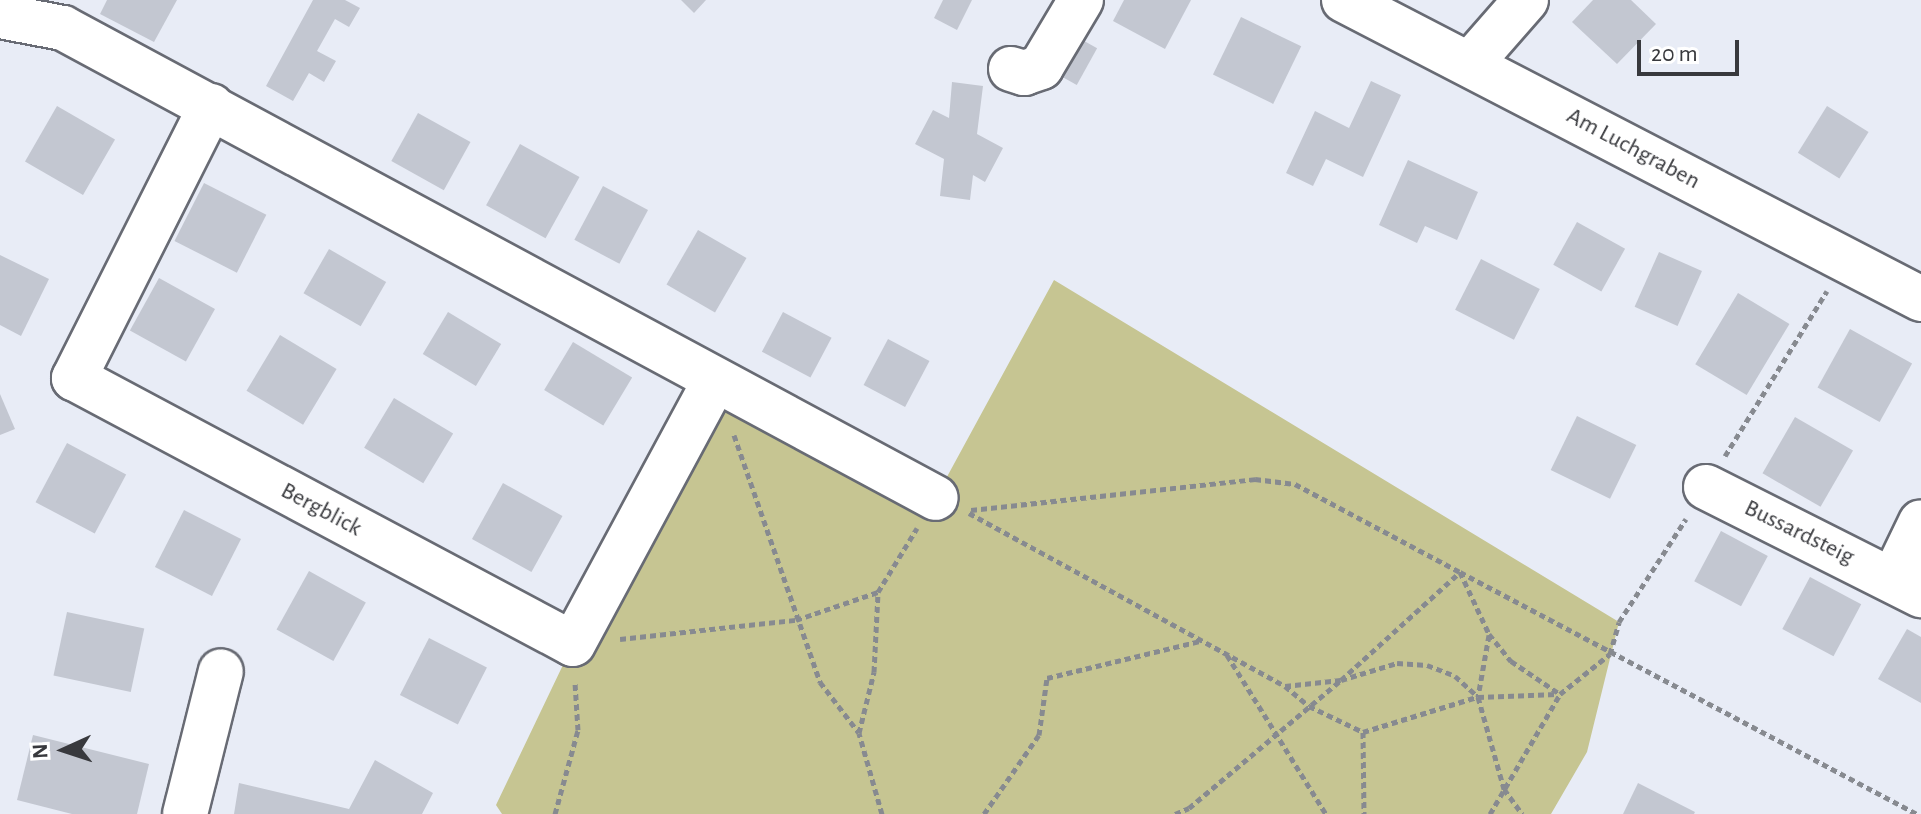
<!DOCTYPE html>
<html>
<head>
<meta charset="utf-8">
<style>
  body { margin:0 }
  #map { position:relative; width:1921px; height:814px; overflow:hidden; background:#e8ecf6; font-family:"Alegreya Sans",sans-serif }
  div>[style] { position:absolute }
  .green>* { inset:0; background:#c6c592 }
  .building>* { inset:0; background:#c3c7d1; transform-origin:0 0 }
  .path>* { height:5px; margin-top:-2.5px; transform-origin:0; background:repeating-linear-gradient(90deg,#878a90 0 6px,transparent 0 10px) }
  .roads { filter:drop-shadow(2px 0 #686b74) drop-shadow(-2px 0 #686b74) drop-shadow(0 2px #686b74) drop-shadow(0 -2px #686b74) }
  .minor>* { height:44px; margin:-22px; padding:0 22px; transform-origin:22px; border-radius:22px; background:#fff }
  span { translate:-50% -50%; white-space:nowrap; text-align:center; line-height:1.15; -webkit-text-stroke:8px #fff; paint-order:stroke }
  .street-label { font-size:24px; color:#38393d }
  .north { position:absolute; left:24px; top:710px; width:80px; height:80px; -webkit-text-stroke:6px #fff; paint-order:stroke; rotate:267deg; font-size:22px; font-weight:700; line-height:32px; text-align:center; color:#38393d }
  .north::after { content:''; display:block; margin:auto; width:28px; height:36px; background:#38393d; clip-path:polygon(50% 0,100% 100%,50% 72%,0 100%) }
  .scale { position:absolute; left:1637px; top:40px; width:102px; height:36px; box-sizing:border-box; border:4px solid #38393d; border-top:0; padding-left:10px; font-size:24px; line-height:28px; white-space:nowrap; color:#38393d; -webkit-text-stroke:6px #fff; paint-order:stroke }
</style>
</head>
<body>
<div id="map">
  <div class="green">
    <i style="clip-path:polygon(1054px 280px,1619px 622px,1587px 752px,1551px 814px,502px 814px,496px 805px,573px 644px,715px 380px,936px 497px)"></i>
  </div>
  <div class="building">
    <i style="clip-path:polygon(107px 0,177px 0,154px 42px,100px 14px)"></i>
    <i style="clip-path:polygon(313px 0,345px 0,360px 8px,349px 27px,335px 19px,317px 51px,336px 61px,324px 82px,309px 73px,293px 101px,266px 86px)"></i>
    <i style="clip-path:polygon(681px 0,706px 0,694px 13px)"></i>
    <i style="clip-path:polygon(943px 0,972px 0,957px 30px,934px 18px)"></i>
    <i style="clip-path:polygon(1124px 0,1191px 0,1165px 49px,1113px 21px)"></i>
    <i style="clip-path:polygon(1593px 0,1631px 0,1656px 24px,1617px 64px,1572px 22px)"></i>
    <i style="left:1241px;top:17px;width:67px;height:64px;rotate:26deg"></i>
    <i style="left:1077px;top:37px;width:23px;height:42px;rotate:29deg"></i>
    <i style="clip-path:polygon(1371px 81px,1401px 95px,1363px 177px,1326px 159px,1313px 186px,1286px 173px,1315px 111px,1349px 128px)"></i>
    <i style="clip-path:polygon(952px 82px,983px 86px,977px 134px,1003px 148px,985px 182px,973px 175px,970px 200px,940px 196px,944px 159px,915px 144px,933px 110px,949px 118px)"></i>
    <i style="left:57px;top:106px;width:67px;height:64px;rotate:30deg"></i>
    <i style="left:1827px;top:106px;width:49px;height:55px;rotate:32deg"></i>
    <i style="left:418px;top:113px;width:60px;height:55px;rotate:29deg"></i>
    <i style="left:520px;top:144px;width:68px;height:70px;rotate:29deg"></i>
    <i style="clip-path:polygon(1408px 160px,1478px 192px,1457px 240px,1425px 226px,1417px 243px,1379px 225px)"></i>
    <i style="left:204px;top:183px;width:70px;height:65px;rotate:27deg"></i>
    <i style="left:603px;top:186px;width:51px;height:61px;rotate:28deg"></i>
    <i style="left:1577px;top:222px;width:55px;height:49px;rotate:29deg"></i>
    <i style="left:698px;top:230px;width:56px;height:63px;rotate:30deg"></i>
    <i style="left:329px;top:249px;width:66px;height:51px;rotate:30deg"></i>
    <i style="left:1659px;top:252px;width:47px;height:60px;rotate:24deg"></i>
    <i style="clip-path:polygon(0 255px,49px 279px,21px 336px,0 325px)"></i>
    <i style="left:1481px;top:259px;width:66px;height:57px;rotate:27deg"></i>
    <i style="left:159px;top:278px;width:64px;height:60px;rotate:29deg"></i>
    <i style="left:1738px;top:293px;width:60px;height:83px;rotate:31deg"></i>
    <i style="left:448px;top:312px;width:62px;height:49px;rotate:31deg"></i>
    <i style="left:783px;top:312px;width:55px;height:45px;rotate:28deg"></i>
    <i style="left:1850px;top:329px;width:71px;height:67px;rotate:29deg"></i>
    <i style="left:280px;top:335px;width:66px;height:65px;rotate:31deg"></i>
    <i style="left:888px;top:339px;width:47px;height:52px;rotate:28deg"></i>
    <i style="left:573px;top:342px;width:69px;height:56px;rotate:31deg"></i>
    <i style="clip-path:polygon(0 394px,15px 429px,0 435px)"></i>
    <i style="left:394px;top:398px;width:69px;height:58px;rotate:31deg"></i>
    <i style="left:1577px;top:416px;width:66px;height:60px;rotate:26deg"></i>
    <i style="left:1795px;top:417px;width:67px;height:65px;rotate:30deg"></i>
    <i style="left:67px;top:443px;width:67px;height:67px;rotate:28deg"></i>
    <i style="left:503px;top:483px;width:68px;height:64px;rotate:29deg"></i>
    <i style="left:184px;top:510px;width:64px;height:64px;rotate:27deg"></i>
    <i style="left:1721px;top:531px;width:53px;height:57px;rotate:28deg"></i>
    <i style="left:309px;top:571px;width:65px;height:67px;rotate:29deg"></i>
    <i style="left:1810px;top:577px;width:58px;height:59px;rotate:28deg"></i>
    <i style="left:67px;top:612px;width:79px;height:65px;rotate:12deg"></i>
    <i style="clip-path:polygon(1907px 629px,1921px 637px,1921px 703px,1878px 679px)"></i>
    <i style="left:429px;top:638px;width:65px;height:64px;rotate:27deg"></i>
    <i style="clip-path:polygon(33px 735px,149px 764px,137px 814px,72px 814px,17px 800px)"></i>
    <i style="clip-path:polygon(375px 760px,433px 793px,422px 814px,234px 814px,239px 783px,349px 809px)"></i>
    <i style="clip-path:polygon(1638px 783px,1695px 812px,1694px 814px,1623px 814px)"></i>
  </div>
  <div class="path">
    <i style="left:734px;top:435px;width:262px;rotate:70.8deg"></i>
    <i style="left:820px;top:682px;width:64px;rotate:52.6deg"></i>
    <i style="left:1725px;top:456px;width:194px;rotate:-58.3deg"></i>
    <i style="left:971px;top:510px;width:286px;rotate:-6.2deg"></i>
    <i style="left:1255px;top:479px;width:40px;rotate:7.1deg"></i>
    <i style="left:1295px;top:484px;width:187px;rotate:28.1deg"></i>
    <i style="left:1460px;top:572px;width:68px;rotate:64.9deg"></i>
    <i style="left:1489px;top:634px;width:35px;rotate:51deg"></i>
    <i style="left:1511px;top:661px;width:59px;rotate:34deg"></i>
    <i style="left:969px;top:513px;width:360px;rotate:28.7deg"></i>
    <i style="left:1285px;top:686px;width:56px;rotate:-6.1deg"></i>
    <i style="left:1341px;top:680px;width:59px;rotate:-16.9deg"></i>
    <i style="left:1397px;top:663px;width:30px;rotate:4deg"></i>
    <i style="left:1427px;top:665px;width:30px;rotate:21deg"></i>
    <i style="left:1455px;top:676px;width:31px;rotate:42deg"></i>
    <i style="left:1478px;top:697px;width:79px;rotate:-2.2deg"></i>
    <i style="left:1489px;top:635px;width:63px;rotate:100.1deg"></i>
    <i style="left:1478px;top:697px;width:96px;rotate:74.2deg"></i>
    <i style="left:1504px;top:789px;width:31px;rotate:54deg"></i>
    <i style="left:620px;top:639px;width:177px;rotate:-6.2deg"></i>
    <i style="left:796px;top:620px;width:87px;rotate:-18.9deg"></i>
    <i style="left:1227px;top:655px;width:187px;rotate:58.1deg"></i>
    <i style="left:1285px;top:686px;width:31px;rotate:40deg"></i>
    <i style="left:1309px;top:706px;width:60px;rotate:25.7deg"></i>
    <i style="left:1363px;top:732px;width:82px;rotate:89.3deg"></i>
    <i style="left:1363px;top:732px;width:119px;rotate:-17.1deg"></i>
    <i style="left:555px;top:814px;width:87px;rotate:-74.7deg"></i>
    <i style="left:578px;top:730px;width:48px;rotate:-93.6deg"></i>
    <i style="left:882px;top:814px;width:84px;rotate:-105.9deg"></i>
    <i style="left:859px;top:733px;width:63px;rotate:-76.2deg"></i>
    <i style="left:874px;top:672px;width:80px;rotate:-87.1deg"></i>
    <i style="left:878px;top:592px;width:75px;rotate:-58.6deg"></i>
    <i style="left:984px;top:814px;width:96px;rotate:-55.2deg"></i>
    <i style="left:1039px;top:735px;width:58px;rotate:-82deg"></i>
    <i style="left:1047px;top:678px;width:157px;rotate:-13.6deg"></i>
    <i style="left:1175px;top:814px;width:15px;rotate:-23deg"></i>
    <i style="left:1189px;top:808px;width:199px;rotate:-40.1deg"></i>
    <i style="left:1341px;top:680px;width:161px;rotate:-42.2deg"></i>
    <i style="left:1460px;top:572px;width:517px;rotate:27.9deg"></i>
    <i style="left:1490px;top:814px;width:139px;rotate:-59.7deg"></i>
    <i style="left:1560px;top:694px;width:64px;rotate:-38.7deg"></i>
    <i style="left:1610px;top:654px;width:33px;rotate:-74deg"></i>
    <i style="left:1619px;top:622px;width:123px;rotate:-57deg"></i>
  </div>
  <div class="roads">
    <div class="minor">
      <i style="left:1344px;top:0;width:650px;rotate:27.39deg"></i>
      <i style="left:0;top:16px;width:64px;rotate:10.8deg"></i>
      <i style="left:63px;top:28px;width:991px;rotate:28.3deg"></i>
      <i style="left:1470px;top:64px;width:85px;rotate:-48.8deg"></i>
      <i style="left:1011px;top:69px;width:14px;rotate:17deg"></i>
      <i style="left:1024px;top:73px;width:18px;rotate:-19deg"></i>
      <i style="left:1041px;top:67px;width:78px;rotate:-59.2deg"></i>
      <i style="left:211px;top:106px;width:305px;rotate:116.7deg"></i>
      <i style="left:74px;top:378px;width:565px;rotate:28.06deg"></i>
      <i style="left:573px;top:644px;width:300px;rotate:-61.7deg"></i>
      <i style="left:1706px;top:487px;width:241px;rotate:26.7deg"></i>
      <i style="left:1893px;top:580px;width:64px;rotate:-64.2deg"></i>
      <i style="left:185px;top:814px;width:147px;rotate:-75.9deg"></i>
    </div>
  </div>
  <div class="street-label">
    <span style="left:1633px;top:149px;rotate:28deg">Am Luchgraben</span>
    <span style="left:321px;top:510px;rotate:28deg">Bergblick</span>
    <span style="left:1799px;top:533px;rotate:26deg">Bussardsteig</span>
  </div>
  <div class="north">N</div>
  <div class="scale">20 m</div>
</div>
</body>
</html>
